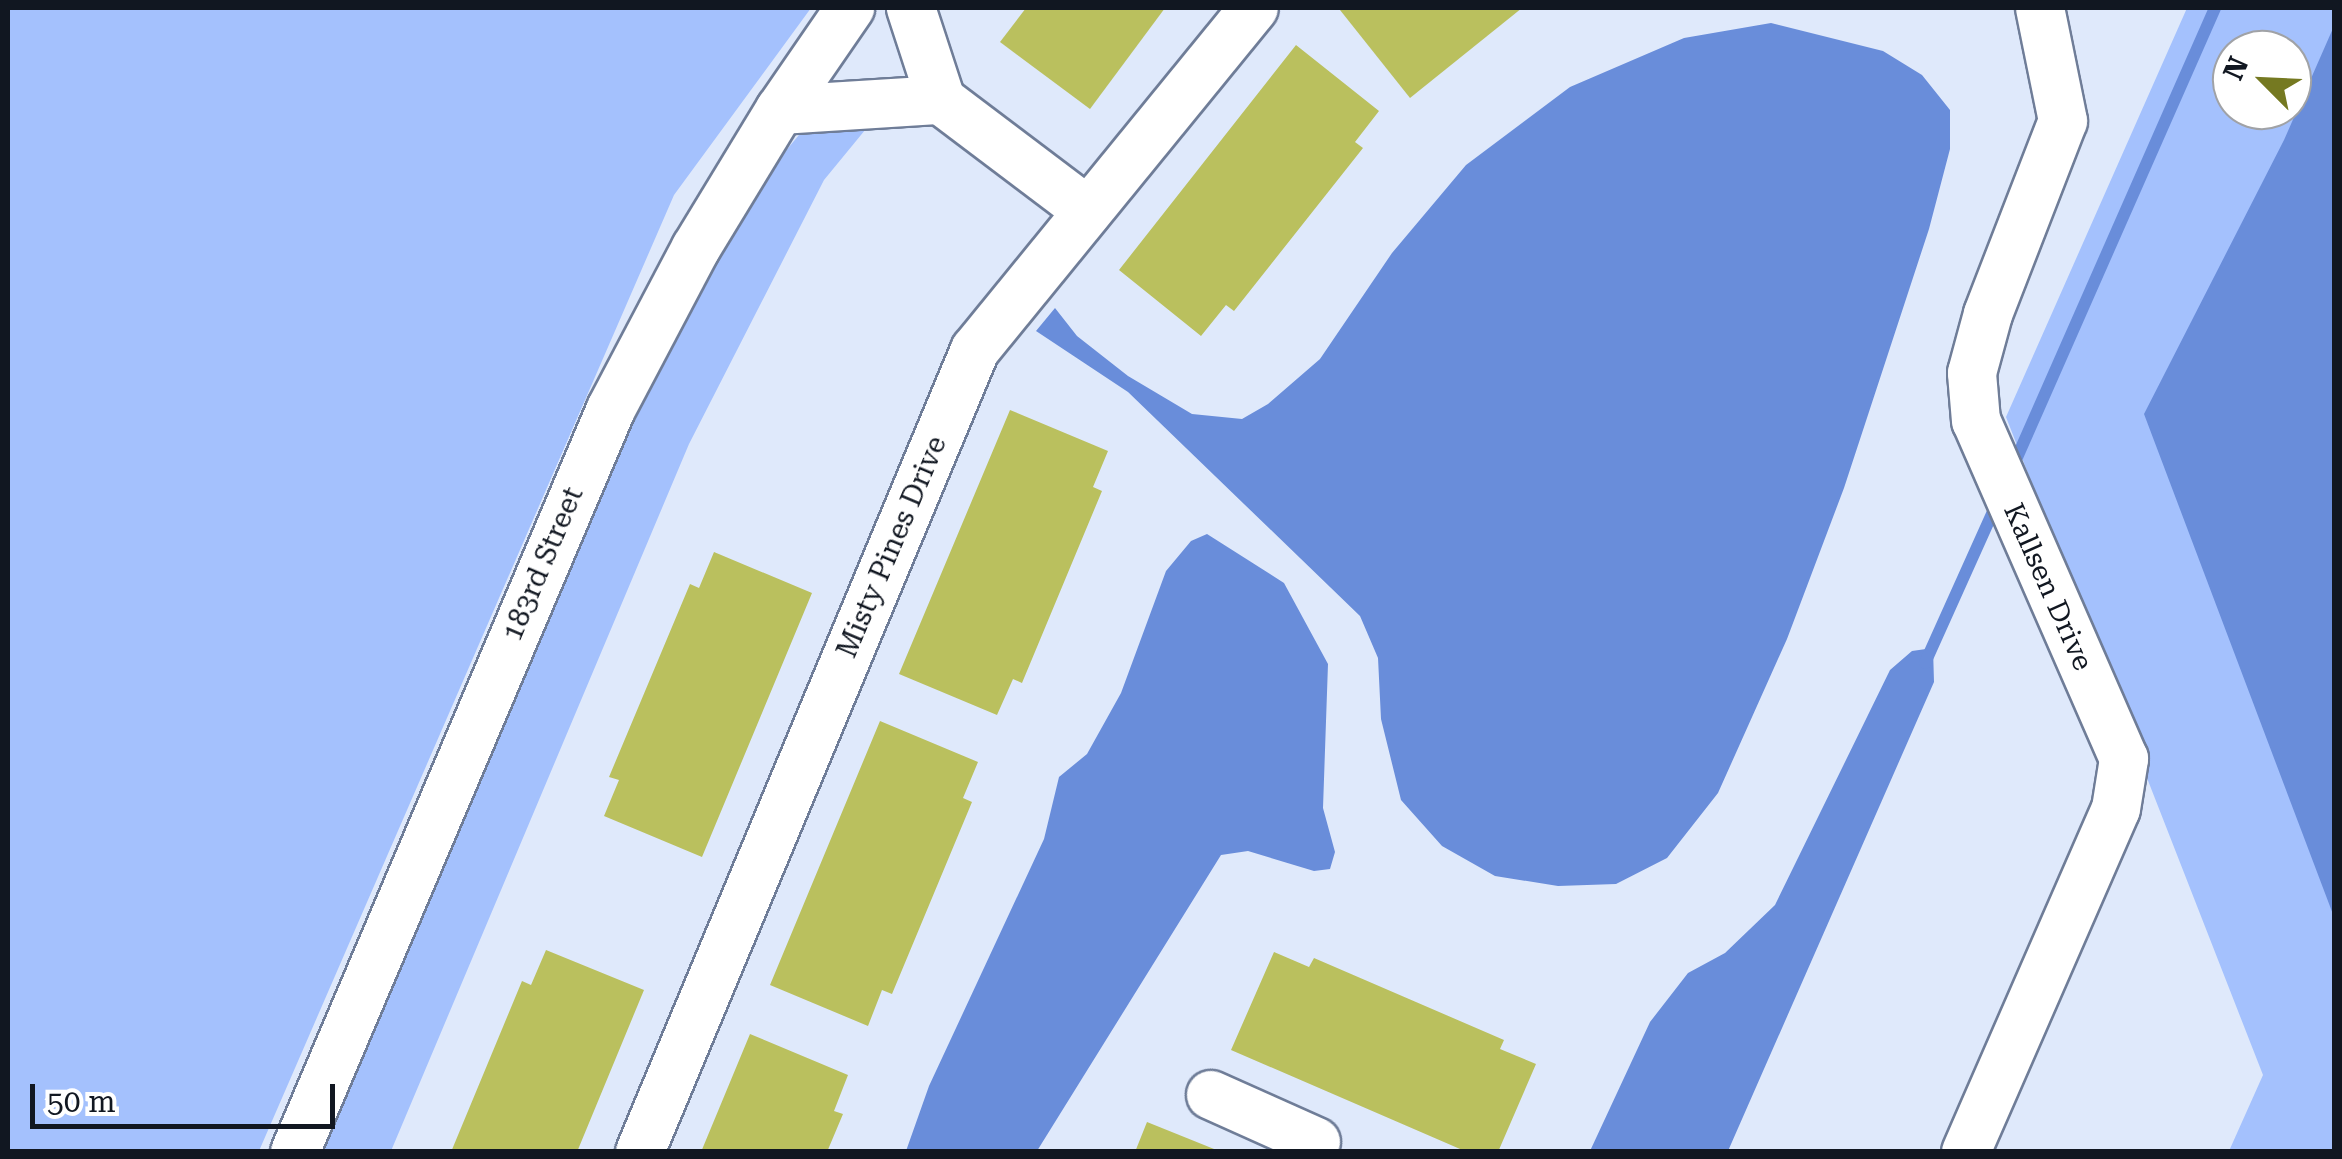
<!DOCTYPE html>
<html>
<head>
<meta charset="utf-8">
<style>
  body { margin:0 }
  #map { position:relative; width:2342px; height:1159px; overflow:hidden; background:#dfe9fb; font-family:"Roboto Serif",serif }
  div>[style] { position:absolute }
  .green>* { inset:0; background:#a4c1fd }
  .water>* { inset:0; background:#698dda }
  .stream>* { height:12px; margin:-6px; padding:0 6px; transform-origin:6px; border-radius:6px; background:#698dda }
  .building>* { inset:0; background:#bac05e }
  .roads { filter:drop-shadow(2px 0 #6f7d98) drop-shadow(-2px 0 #6f7d98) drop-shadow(0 2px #6f7d98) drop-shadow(0 -2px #6f7d98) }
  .minor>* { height:48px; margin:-24px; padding:0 24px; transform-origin:24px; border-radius:24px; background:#fff }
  span { translate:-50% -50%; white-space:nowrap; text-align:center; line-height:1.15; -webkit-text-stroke:8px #fff; paint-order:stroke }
  .street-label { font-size:28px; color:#111721 }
  .frame { position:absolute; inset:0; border:10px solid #111721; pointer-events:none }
  .north { position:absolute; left:2212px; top:30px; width:100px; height:100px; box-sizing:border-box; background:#fff; border:2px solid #a0a2a6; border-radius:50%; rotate:294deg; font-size:28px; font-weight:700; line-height:40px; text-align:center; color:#111721 }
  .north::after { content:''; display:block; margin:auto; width:35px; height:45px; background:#757921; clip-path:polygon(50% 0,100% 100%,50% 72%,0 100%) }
  .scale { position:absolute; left:30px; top:1084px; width:305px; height:45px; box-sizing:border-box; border:5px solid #111721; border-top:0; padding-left:12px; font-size:30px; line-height:35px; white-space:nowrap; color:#111721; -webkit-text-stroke:8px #fff; paint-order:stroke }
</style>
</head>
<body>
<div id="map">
  <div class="green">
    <i style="clip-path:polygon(8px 8px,811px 8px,674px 195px,259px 1151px,8px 1151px)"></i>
    <i style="clip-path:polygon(evenodd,2187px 8px,2334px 8px,2334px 1151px,2229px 1151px,2263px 1075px,2006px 417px,2187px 8px,2232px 50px,2292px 50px,2292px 110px,2232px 110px,2232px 50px)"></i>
    <i style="clip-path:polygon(870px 124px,824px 180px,689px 444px,391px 1151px,322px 1152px,630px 425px,714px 264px,763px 178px,804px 129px)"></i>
  </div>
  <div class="water">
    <i style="clip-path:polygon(1771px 23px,1883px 51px,1922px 75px,1950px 110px,1950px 149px,1929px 229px,1844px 488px,1787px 639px,1718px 793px,1667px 858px,1616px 884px,1558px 886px,1495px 876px,1442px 846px,1401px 800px,1381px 719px,1378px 658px,1360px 616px,1128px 392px,1036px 331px,1055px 308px,1077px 336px,1128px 376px,1192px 414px,1242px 419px,1268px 404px,1320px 359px,1392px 253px,1466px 165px,1570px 87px,1684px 38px)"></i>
    <i style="clip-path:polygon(2334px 26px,2334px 917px,2144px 414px,2284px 140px)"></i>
    <i style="clip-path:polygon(1207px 534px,1284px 583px,1328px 664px,1323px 808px,1335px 852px,1330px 869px,1314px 871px,1248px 851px,1221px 855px,1037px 1151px,906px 1151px,929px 1086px,1044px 839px,1059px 777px,1087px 754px,1121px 693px,1166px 571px,1191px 541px)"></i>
    <i style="clip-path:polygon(1933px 648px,1934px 682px,1728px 1151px,1590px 1151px,1650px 1022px,1688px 973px,1725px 953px,1775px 905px,1890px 670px,1912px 651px)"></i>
  </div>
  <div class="stream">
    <i style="left:2011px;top:471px;width:506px;rotate:-66.22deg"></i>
    <i style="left:1925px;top:663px;width:175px;rotate:-65.8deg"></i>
  </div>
  <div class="building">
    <i style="clip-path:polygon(1026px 8px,1165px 8px,1090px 109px,1000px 42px)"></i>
    <i style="clip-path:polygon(1344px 8px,1522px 8px,1410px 98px,1340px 10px)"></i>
    <i style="clip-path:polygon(1296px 45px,1379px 111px,1355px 142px,1363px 148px,1234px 311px,1226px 305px,1201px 336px,1119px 270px)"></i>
    <i style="clip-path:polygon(1010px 410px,1108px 451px,1093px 487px,1102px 491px,1022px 683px,1013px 679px,997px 715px,899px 674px)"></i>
    <i style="clip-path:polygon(714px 552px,812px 593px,702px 857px,604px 816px,619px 780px,609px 777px,690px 584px,699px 588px)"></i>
    <i style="clip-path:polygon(880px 721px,978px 762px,963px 798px,972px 802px,892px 994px,882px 990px,868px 1026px,770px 985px)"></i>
    <i style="clip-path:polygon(546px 950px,644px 990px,577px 1152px,451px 1152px,522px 981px,531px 985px)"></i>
    <i style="clip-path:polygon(1274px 952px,1309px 967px,1314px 958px,1504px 1040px,1500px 1049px,1536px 1064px,1498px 1152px,1467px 1152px,1231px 1050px)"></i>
    <i style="clip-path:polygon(750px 1034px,848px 1075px,834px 1111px,843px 1114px,827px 1152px,701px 1152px)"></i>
    <i style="clip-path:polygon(1147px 1122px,1219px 1151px,1219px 1152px,1135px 1152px)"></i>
  </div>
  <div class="roads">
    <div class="minor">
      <i style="left:941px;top:100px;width:184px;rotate:37.1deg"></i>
      <i style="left:780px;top:110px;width:161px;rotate:-3.6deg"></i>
      <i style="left:941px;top:100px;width:97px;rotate:-108.1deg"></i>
      <i style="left:1211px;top:1095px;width:115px;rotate:24.1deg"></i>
      <i style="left:295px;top:1152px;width:807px;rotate:-66.96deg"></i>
      <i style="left:611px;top:409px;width:182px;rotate:-62.2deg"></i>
      <i style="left:696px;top:248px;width:162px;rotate:-58.7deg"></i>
      <i style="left:780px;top:110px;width:124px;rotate:-55.5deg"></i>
      <i style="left:640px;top:1152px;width:869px;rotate:-67.33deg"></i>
      <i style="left:975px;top:350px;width:441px;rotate:-50.8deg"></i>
      <i style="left:1966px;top:1152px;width:374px;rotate:-66.4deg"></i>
      <i style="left:2116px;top:809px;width:51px;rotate:-80.9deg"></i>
      <i style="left:2124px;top:759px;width:369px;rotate:-113.6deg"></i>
      <i style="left:1976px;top:421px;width:48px;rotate:-94.8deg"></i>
      <i style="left:1972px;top:373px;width:61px;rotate:-74.8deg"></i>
      <i style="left:1988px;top:314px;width:207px;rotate:-68.8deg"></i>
      <i style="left:2063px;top:121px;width:115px;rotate:-101.5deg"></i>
    </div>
  </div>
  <div class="street-label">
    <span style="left:892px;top:547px;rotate:-67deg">Misty Pines Drive</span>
    <span style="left:543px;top:564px;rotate:-67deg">183rd Street</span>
    <span style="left:2048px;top:587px;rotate:66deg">Kallsen Drive</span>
  </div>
  <div class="frame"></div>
  <div class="north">N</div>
  <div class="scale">50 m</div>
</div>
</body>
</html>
